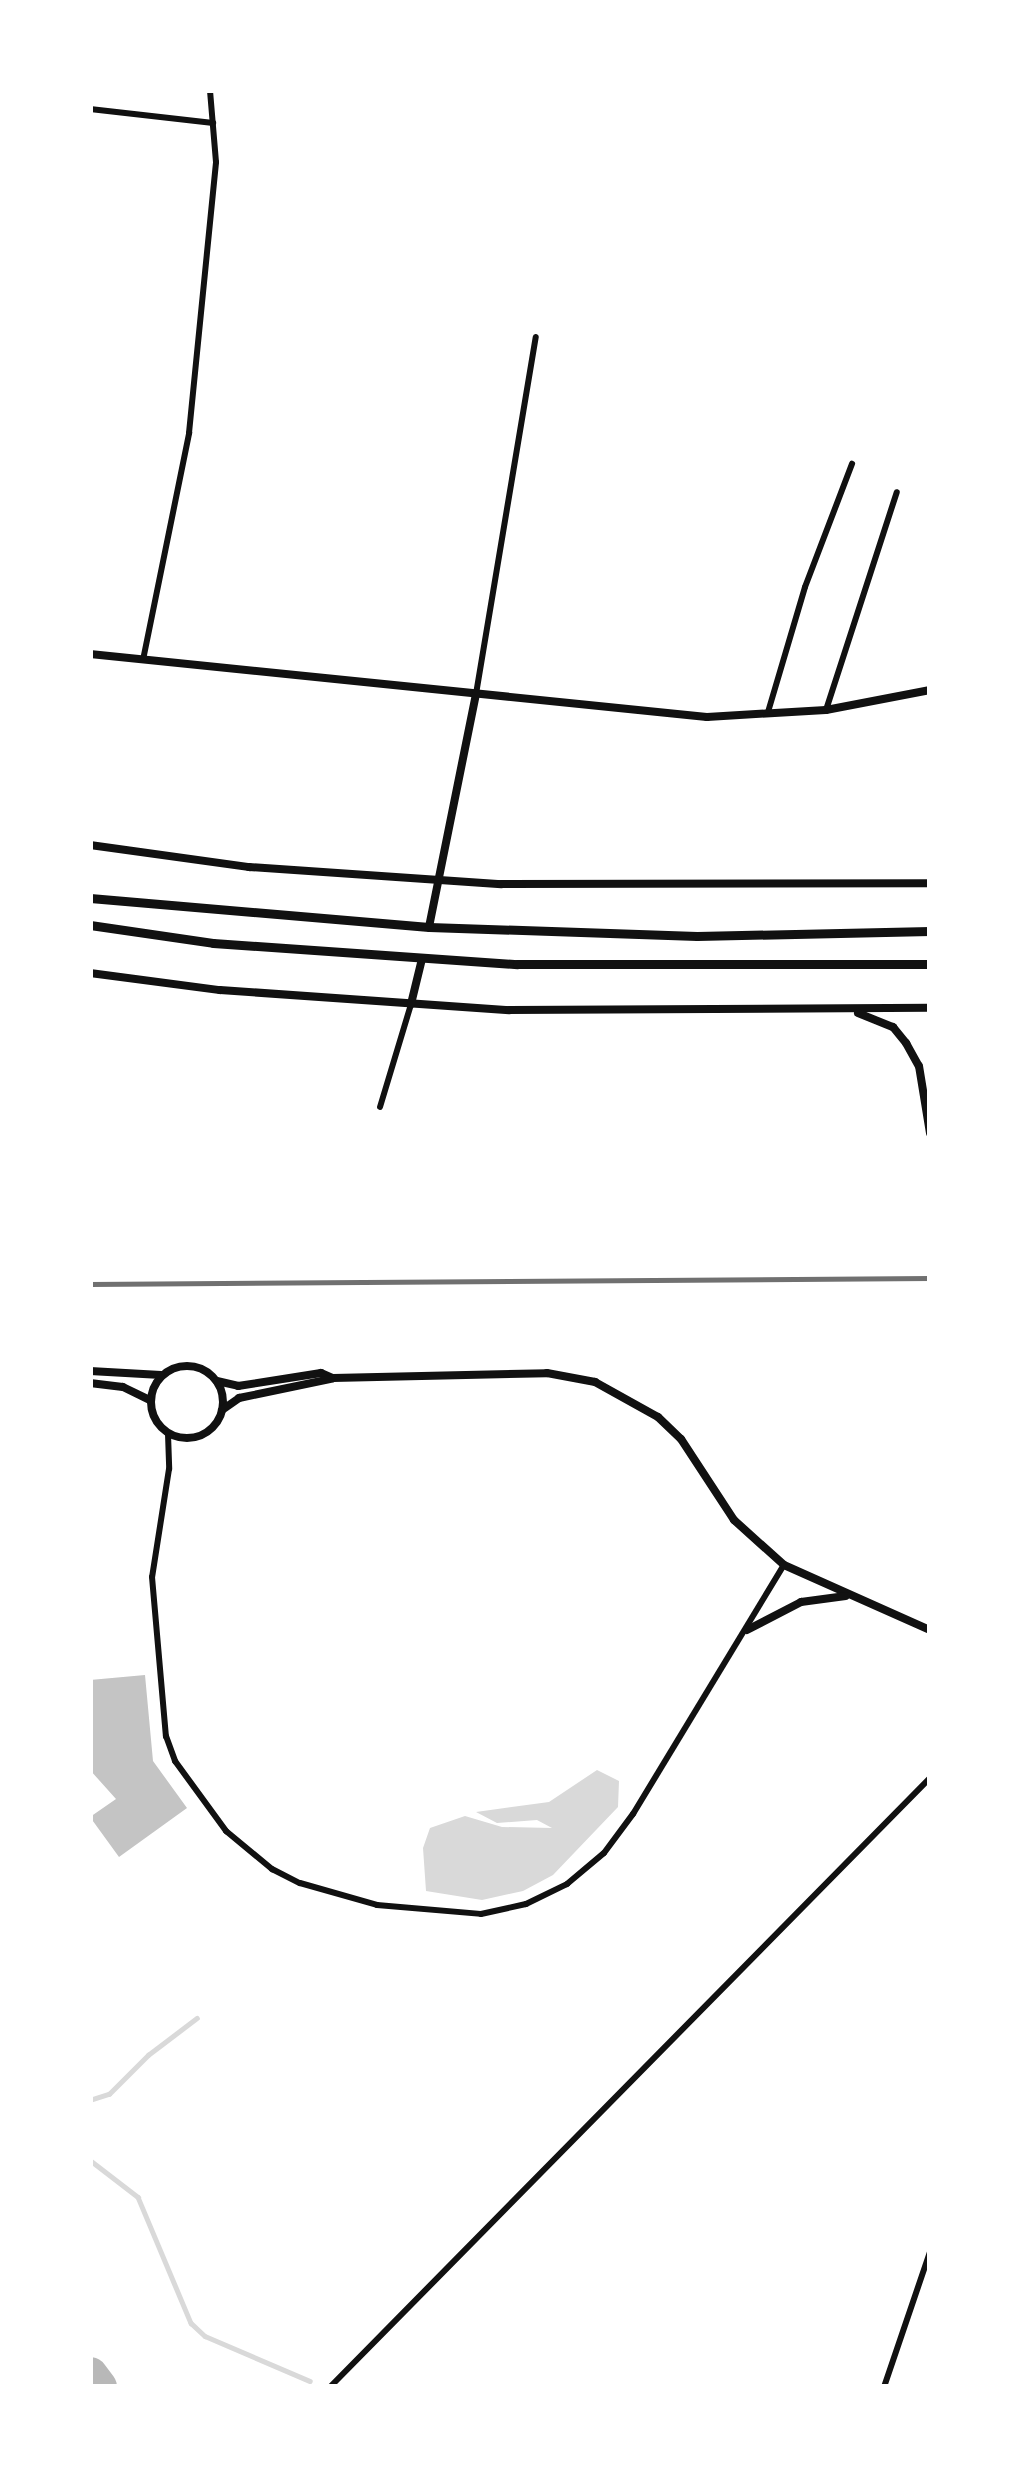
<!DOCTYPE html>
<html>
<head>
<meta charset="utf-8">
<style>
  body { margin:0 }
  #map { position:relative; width:1020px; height:2477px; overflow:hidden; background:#fff; font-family:"PT Serif",serif }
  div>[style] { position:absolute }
  .water>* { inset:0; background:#d9d9d9 }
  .stream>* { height:4.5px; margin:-2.25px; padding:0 2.25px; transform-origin:2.25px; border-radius:2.25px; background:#d9d9d9 }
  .taxiway>* { height:36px; margin:-18px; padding:0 18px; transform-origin:18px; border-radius:18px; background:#b8b8b8 }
  .building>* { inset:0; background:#c4c4c4 }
  .minor>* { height:6px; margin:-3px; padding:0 3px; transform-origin:3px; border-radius:3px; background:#111 }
  .tertiary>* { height:8px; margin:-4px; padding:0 4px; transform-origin:4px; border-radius:4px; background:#111 }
  .tertiary>.ring { margin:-4px; padding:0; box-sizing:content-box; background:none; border:8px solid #111; border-radius:50% }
  .trunk>* { height:9px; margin:-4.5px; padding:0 4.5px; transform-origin:4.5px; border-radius:4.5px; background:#111 }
  .rail>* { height:4.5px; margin:-2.25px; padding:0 2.25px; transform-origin:2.25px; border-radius:2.25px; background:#707070 }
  span { translate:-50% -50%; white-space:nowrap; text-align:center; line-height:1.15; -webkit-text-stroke:12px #fff; paint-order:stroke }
  .frame { position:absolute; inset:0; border:93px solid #fff; pointer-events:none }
</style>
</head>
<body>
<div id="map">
  <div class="water">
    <i style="clip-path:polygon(597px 1770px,619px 1781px,618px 1807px,553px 1875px,523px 1891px,482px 1900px,426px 1891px,423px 1848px,430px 1828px,465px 1816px,502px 1827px,552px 1828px,537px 1820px,497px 1823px,476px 1812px,549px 1802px)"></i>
  </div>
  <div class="stream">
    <i style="left:90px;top:2100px;width:20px;rotate:-18deg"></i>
    <i style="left:109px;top:2094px;width:55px;rotate:-45deg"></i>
    <i style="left:148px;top:2055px;width:61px;rotate:-37.1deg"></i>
    <i style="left:90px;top:2160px;width:61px;rotate:37.6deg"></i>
    <i style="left:138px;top:2197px;width:137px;rotate:67.2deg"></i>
    <i style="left:191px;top:2323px;width:19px;rotate:43deg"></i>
    <i style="left:205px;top:2336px;width:114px;rotate:23.2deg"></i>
  </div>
  <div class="taxiway">
    <i style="left:90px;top:2375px;width:15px;rotate:53deg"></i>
  </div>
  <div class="building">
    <i style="clip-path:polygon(145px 1675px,153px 1761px,187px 1808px,119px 1857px,90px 1817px,116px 1799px,90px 1770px,90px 1680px)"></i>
  </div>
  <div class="minor">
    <i style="left:90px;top:109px;width:124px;rotate:6.5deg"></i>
    <i style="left:143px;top:660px;width:232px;rotate:-78.5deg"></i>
    <i style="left:189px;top:433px;width:272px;rotate:-84.3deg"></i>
    <i style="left:216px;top:162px;width:72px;rotate:-94.8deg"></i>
    <i style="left:476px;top:694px;width:362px;rotate:-80.5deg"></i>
    <i style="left:826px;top:710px;width:229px;rotate:-72deg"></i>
    <i style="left:768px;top:712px;width:130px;rotate:-73.5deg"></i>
    <i style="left:805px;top:587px;width:132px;rotate:-69.1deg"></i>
    <i style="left:380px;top:1107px;width:108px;rotate:-73.2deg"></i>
    <i style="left:168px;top:1434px;width:35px;rotate:88deg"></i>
    <i style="left:169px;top:1469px;width:109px;rotate:98.9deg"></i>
    <i style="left:152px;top:1577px;width:160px;rotate:85deg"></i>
    <i style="left:166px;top:1736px;width:27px;rotate:70deg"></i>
    <i style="left:175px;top:1761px;width:87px;rotate:53.9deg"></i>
    <i style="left:226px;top:1831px;width:60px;rotate:39.6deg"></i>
    <i style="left:272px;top:1869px;width:31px;rotate:27deg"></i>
    <i style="left:300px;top:1883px;width:80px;rotate:15.9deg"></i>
    <i style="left:377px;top:1905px;width:104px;rotate:4.9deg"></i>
    <i style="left:481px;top:1914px;width:46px;rotate:-12.5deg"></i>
    <i style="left:526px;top:1904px;width:46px;rotate:-26deg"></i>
    <i style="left:567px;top:1884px;width:48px;rotate:-40deg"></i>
    <i style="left:604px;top:1853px;width:49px;rotate:-53.4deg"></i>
    <i style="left:633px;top:1814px;width:291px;rotate:-58.8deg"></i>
    <i style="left:330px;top:2387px;width:855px;rotate:-45.43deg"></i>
    <i style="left:884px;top:2387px;width:143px;rotate:-71.2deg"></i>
  </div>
  <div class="tertiary">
    <i style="left:90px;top:654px;width:620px;rotate:5.83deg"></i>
    <i style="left:707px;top:717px;width:119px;rotate:-3.4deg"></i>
    <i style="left:826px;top:710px;width:106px;rotate:-10.9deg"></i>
    <i style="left:90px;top:845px;width:161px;rotate:7.9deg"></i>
    <i style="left:249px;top:867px;width:253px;rotate:3.9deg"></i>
    <i style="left:501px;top:884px;width:429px;rotate:-0.1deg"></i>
    <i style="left:429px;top:927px;width:238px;rotate:-78.6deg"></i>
    <i style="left:90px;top:973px;width:131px;rotate:7.5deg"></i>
    <i style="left:220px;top:990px;width:290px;rotate:4deg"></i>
    <i style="left:509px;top:1010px;width:421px;rotate:-0.3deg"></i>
    <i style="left:411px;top:1004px;width:46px;rotate:-76.3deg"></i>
    <i style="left:858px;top:1013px;width:38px;rotate:22deg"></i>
    <i style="left:893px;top:1027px;width:21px;rotate:51deg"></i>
    <i style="left:906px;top:1043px;width:26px;rotate:61deg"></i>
    <i style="left:919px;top:1066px;width:68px;rotate:80.7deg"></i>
    <i class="ring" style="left:151px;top:1366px;width:64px;height:64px"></i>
    <i style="left:90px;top:1371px;width:71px;rotate:3.2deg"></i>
    <i style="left:217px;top:1381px;width:22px;rotate:13deg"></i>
    <i style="left:238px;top:1386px;width:84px;rotate:-8.9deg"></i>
    <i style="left:321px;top:1373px;width:13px;rotate:23deg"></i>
    <i style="left:333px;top:1378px;width:214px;rotate:-1.3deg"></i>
    <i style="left:547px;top:1373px;width:49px;rotate:10.6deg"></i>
    <i style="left:595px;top:1382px;width:72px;rotate:29.1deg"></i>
    <i style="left:658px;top:1417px;width:32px;rotate:44deg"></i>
    <i style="left:681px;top:1439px;width:97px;rotate:56.8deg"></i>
    <i style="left:734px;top:1520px;width:67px;rotate:42deg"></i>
    <i style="left:784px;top:1565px;width:160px;rotate:24deg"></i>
    <i style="left:90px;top:1383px;width:33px;rotate:7deg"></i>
    <i style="left:123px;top:1387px;width:30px;rotate:26deg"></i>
    <i style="left:222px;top:1410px;width:21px;rotate:-35deg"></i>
    <i style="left:239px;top:1398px;width:94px;rotate:-11.7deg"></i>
    <i style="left:747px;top:1630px;width:61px;rotate:-27.4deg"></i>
    <i style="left:801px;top:1602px;width:45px;rotate:-7.6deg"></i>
  </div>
  <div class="trunk">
    <i style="left:90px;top:898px;width:340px;rotate:4.9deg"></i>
    <i style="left:429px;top:927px;width:268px;rotate:1.9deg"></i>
    <i style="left:697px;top:936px;width:233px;rotate:-1.2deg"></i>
    <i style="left:90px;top:925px;width:124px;rotate:8.3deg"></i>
    <i style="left:213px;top:943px;width:305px;rotate:4deg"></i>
    <i style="left:517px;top:964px;width:413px"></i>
  </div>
  <div class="rail">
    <i style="left:90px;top:1284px;width:840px;rotate:-0.41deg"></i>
  </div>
  <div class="frame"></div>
</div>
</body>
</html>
